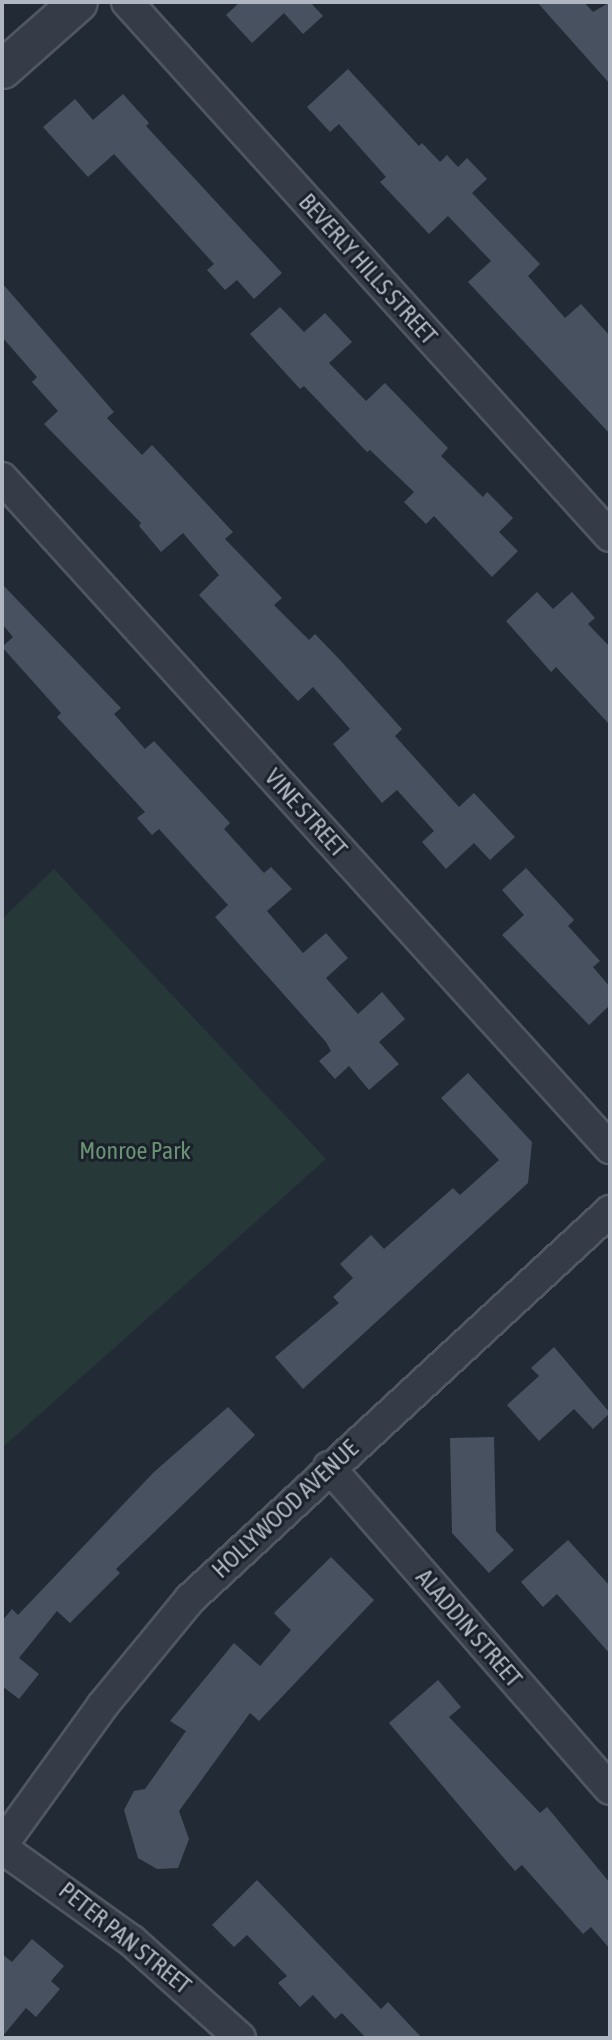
<!DOCTYPE html>
<html>
<head>
<meta charset="utf-8">
<style>
  body { margin:0 }
  #map { position:relative; width:612px; height:2040px; overflow:hidden; background:#222a36; font-family:"Asap Condensed",sans-serif }
  div>[style] { position:absolute }
  .green>* { inset:0; background:#273839 }
  .building>* { inset:0; background:#485160 }
  .roads { filter:drop-shadow(2px 0 #505761) drop-shadow(-2px 0 #505761) drop-shadow(0 2px #505761) drop-shadow(0 -2px #505761) }
  .minor>* { height:30px; margin:-15px; padding:0 15px; transform-origin:15px; border-radius:15px; background:#353c47 }
  .tertiary>* { height:37px; margin:-18.5px; padding:0 18.5px; transform-origin:18.5px; border-radius:18.5px; background:#353c47 }
  span { translate:-50% -50%; white-space:nowrap; text-align:center; line-height:1.15; -webkit-text-stroke:6px #1b212b; paint-order:stroke }
  .street-label { font-size:24px; color:#b0b7c3 }
  .park-label { font-size:24px; color:#699273 }
  .frame { position:absolute; inset:0; border:4px solid #b0b7c3; pointer-events:none }
</style>
</head>
<body>
<div id="map">
  <div class="green">
    <i style="clip-path:polygon(54px 869px,326px 1159px,2px 1448px,2px 919px)"></i>
  </div>
  <div class="building">
    <i style="clip-path:polygon(240px 2px,310px 2px,323px 16px,303px 34px,284px 13px,252px 43px,226px 15px)"></i>
    <i style="clip-path:polygon(537px 2px,584px 2px,593px 12px,610px 2px,610px 84px)"></i>
    <i style="clip-path:polygon(348px 69px,419px 146px,422px 143px,440px 162px,447px 155px,458px 167px,467px 158px,487px 179px,472px 193px,540px 264px,528px 276px,565px 318px,581px 304px,610px 336px,610px 434px,468px 282px,491px 261px,448px 216px,429px 234px,380px 182px,386px 177px,339px 124px,330px 132px,307px 107px)"></i>
    <i style="clip-path:polygon(123px 94px,149px 123px,146px 126px,282px 273px,254px 299px,237px 280px,225px 290px,207px 270px,214px 264px,114px 154px,88px 177px,43px 127px,75px 99px,93px 120px)"></i>
    <i style="clip-path:polygon(2px 283px,114px 412px,107px 418px,142px 455px,152px 445px,233px 532px,225px 539px,282px 598px,274px 605px,309px 640px,315px 634px,340px 660px,402px 729px,395px 736px,459px 807px,474px 793px,515px 837px,490px 860px,474px 843px,446px 869px,422px 842px,434px 831px,397px 790px,382px 803px,333px 744px,350px 729px,313px 687px,298px 701px,199px 595px,219px 575px,183px 533px,161px 552px,139px 526px,141px 523px,44px 424px,58px 411px,32px 382px,37px 377px,2px 337px)"></i>
    <i style="clip-path:polygon(280px 307px,304px 332px,325px 313px,352px 342px,329px 363px,366px 401px,385px 383px,448px 448px,441px 456px,483px 497px,487px 492px,513px 518px,499px 532px,518px 551px,492px 577px,434px 516px,426px 524px,404px 502px,414px 492px,370px 450px,367px 452px,304px 386px,300px 389px,250px 334px)"></i>
    <i style="clip-path:polygon(2px 584px,121px 708px,114px 714px,145px 749px,154px 741px,230px 823px,224px 829px,264px 873px,271px 867px,292px 889px,267px 911px,303px 953px,326px 933px,348px 958px,326px 978px,358px 1014px,382px 992px,405px 1019px,379px 1042px,399px 1064px,369px 1090px,349px 1066px,335px 1079px,319px 1061px,331px 1051px,326px 1042px,215px 917px,228px 905px,159px 829px,152px 835px,137px 818px,145px 812px,57px 717px,61px 713px,2px 647px,13px 637px,2px 624px)"></i>
    <i style="clip-path:polygon(537px 592px,553px 609px,572px 592px,595px 618px,588px 624px,610px 647px,610px 725px,556px 667px,551px 672px,506px 621px)"></i>
    <i style="clip-path:polygon(526px 868px,574px 920px,568px 926px,600px 961px,593px 967px,610px 987px,610px 1005px,589px 1025px,502px 935px,524px 915px,502px 890px)"></i>
    <i style="clip-path:polygon(468px 1073px,532px 1142px,528px 1183px,303px 1389px,275px 1357px,339px 1303px,333px 1297px,353px 1278px,340px 1264px,371px 1235px,384px 1249px,453px 1188px,460px 1195px,499px 1160px,441px 1098px)"></i>
    <i style="clip-path:polygon(554px 1347px,610px 1413px,593px 1429px,574px 1409px,539px 1441px,507px 1405px,539px 1376px,531px 1368px)"></i>
    <i style="clip-path:polygon(228px 1407px,255px 1435px,116px 1569px,120px 1573px,70px 1623px,57px 1611px,19px 1658px,39px 1674px,19px 1699px,2px 1686px,2px 1621px,12px 1609px,18px 1615px,154px 1472px)"></i>
    <i style="clip-path:polygon(494px 1437px,496px 1531px,514px 1550px,489px 1573px,452px 1533px,450px 1438px)"></i>
    <i style="clip-path:polygon(568px 1540px,610px 1586px,610px 1654px,557px 1594px,543px 1607px,521px 1582px)"></i>
    <i style="clip-path:polygon(331px 1557px,374px 1600px,259px 1721px,250px 1713px,179px 1811px,189px 1839px,178px 1868px,157px 1869px,138px 1858px,124px 1810px,134px 1791px,145px 1789px,186px 1731px,170px 1721px,234px 1643px,260px 1666px,291px 1630px,274px 1613px)"></i>
    <i style="clip-path:polygon(438px 1680px,461px 1707px,449px 1717px,540px 1813px,547px 1807px,610px 1883px,610px 1949px,591px 1927px,583px 1934px,522px 1865px,515px 1871px,389px 1723px)"></i>
    <i style="clip-path:polygon(257px 1880px,381px 2009px,388px 2002px,422px 2038px,366px 2038px,342px 2013px,335px 2019px,313px 1995px,300px 2007px,278px 1983px,287px 1976px,247px 1935px,234px 1947px,212px 1925px)"></i>
    <i style="clip-path:polygon(32px 1939px,64px 1966px,51px 1981px,60px 1989px,36px 2017px,26px 2008px,2px 2037px,2px 1954px,12px 1962px)"></i>
  </div>
  <div class="roads">
    <div class="minor">
      <i style="left:127px;top:2px;width:720px;rotate:47.87deg"></i>
      <i style="left:2px;top:478px;width:905px;rotate:47.78deg"></i>
      <i style="left:329px;top:1467px;width:427px;rotate:48.9deg"></i>
      <i style="left:2px;top:1845px;width:173px;rotate:-54.2deg"></i>
      <i style="left:103px;top:1705px;width:137px;rotate:-50.6deg"></i>
      <i style="left:190px;top:1599px;width:572px;rotate:-42.73deg"></i>
      <i style="left:2px;top:1848px;width:160px;rotate:35.6deg"></i>
      <i style="left:132px;top:1941px;width:145px;rotate:41.9deg"></i>
    </div>
    <div class="tertiary">
      <i style="left:2px;top:69px;width:101px;rotate:-41.4deg"></i>
    </div>
  </div>
  <div class="street-label">
    <span style="left:368px;top:269px;rotate:48deg">BEVERLY HILLS STREET</span>
    <span style="left:306px;top:813px;rotate:48deg">VINE STREET</span>
    <span style="left:285px;top:1509px;rotate:-43deg">HOLLYWOOD AVENUE</span>
    <span style="left:469px;top:1628px;rotate:49deg">ALADDIN STREET</span>
    <span style="left:125px;top:1938px;rotate:39deg">PETER PAN STREET</span>
  </div>
  <div class="park-label">
    <span style="left:135px;top:1151px">Monroe Park</span>
  </div>
  <div class="frame"></div>
</div>
</body>
</html>
